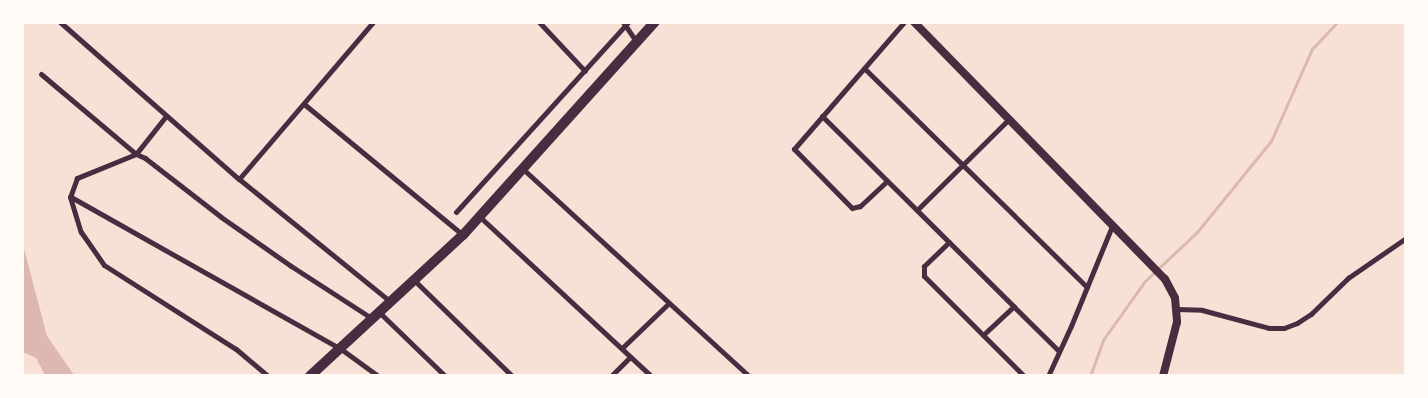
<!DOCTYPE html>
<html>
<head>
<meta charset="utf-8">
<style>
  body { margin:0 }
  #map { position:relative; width:1428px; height:398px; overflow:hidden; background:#f7e1d7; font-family:"Fira Sans",sans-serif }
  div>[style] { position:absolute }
  .water>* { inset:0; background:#dcb8b0 }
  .stream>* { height:3px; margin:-1.5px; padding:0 1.5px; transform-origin:1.5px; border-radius:1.5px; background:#dcb8b0 }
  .minor>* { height:5px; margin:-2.5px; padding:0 2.5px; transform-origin:2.5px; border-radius:2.5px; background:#4a2c40 }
  .tertiary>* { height:8px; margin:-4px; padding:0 4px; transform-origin:4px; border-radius:4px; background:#4a2c40 }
  .primary>* { height:10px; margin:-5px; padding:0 5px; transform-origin:5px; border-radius:5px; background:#4a2c40 }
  span { translate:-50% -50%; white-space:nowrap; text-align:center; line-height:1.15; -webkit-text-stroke:5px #fffaf5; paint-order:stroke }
  .frame { position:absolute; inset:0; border:24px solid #fffaf5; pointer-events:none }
</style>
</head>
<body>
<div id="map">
  <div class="water">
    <i style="clip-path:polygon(22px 241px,47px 336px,74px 375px,45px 375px,36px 358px,23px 352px)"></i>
  </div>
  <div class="stream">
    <i style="left:1090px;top:376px;width:38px;rotate:-70deg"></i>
    <i style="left:1103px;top:340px;width:72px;rotate:-54.6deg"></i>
    <i style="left:1145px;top:281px;width:71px;rotate:-43.3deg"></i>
    <i style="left:1197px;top:232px;width:117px;rotate:-50.9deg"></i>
    <i style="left:1271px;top:141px;width:101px;rotate:-66deg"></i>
    <i style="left:1312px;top:49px;width:37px;rotate:-47deg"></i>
  </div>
  <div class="minor">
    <i style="left:60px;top:22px;width:238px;rotate:41.3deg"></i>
    <i style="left:239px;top:179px;width:196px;rotate:39deg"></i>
    <i style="left:539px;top:22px;width:67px;rotate:46.8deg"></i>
    <i style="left:623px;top:22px;width:25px;rotate:56deg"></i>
    <i style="left:865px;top:69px;width:311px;rotate:44.5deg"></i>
    <i style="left:41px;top:74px;width:124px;rotate:40.1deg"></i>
    <i style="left:136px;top:154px;width:64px;rotate:157.9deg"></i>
    <i style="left:77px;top:178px;width:20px;rotate:110deg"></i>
    <i style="left:70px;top:197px;width:37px;rotate:73deg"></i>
    <i style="left:81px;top:232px;width:40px;rotate:55.1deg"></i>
    <i style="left:104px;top:265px;width:156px;rotate:32.5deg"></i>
    <i style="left:236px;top:349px;width:42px;rotate:40.2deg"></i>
    <i style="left:304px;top:104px;width:206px;rotate:39.5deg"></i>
    <i style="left:166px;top:116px;width:48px;rotate:128.3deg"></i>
    <i style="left:136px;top:154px;width:10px;rotate:24deg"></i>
    <i style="left:145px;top:158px;width:96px;rotate:37.8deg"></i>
    <i style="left:221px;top:217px;width:85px;rotate:35deg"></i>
    <i style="left:291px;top:266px;width:98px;rotate:32.9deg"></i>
    <i style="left:822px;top:116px;width:334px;rotate:44.8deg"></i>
    <i style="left:523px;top:169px;width:306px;rotate:42.5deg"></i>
    <i style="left:239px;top:179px;width:206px;rotate:-49.5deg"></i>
    <i style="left:887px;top:181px;width:37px;rotate:137deg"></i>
    <i style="left:860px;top:206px;width:8px;rotate:166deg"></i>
    <i style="left:852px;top:208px;width:83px;rotate:-134.5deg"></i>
    <i style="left:794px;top:149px;width:168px;rotate:-49.1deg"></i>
    <i style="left:71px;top:197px;width:310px;rotate:29.4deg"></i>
    <i style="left:341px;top:349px;width:46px;rotate:36.1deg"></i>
    <i style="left:917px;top:210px;width:129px;rotate:-44.7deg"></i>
    <i style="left:456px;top:212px;width:256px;rotate:-47.8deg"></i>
    <i style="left:480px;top:217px;width:233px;rotate:42.9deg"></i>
    <i style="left:949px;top:242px;width:35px;rotate:136deg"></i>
    <i style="left:924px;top:266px;width:10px;rotate:90deg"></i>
    <i style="left:924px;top:276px;width:141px;rotate:45deg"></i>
    <i style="left:415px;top:281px;width:136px;rotate:44.4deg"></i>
    <i style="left:1177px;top:309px;width:25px;rotate:2deg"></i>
    <i style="left:1202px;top:310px;width:69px;rotate:15deg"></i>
    <i style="left:1269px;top:328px;width:15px"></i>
    <i style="left:1284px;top:328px;width:14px;rotate:-21deg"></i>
    <i style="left:1297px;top:323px;width:17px;rotate:-33deg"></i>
    <i style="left:1311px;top:314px;width:52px;rotate:-44.2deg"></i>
    <i style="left:1348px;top:278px;width:70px;rotate:-34.6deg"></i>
    <i style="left:380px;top:313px;width:91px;rotate:44.1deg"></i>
    <i style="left:983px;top:335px;width:42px;rotate:-43.1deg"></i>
    <i style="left:622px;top:348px;width:65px;rotate:-43.8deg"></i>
    <i style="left:611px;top:376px;width:27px;rotate:-45deg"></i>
    <i style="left:1048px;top:376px;width:55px;rotate:-65.3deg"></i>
    <i style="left:1071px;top:326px;width:108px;rotate:-67.7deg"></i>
  </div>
  <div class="tertiary">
    <i style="left:914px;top:22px;width:359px;rotate:45.7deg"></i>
    <i style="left:1165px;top:279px;width:21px;rotate:62deg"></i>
    <i style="left:1175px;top:298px;width:24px;rotate:85deg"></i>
    <i style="left:1177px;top:322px;width:56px;rotate:104.5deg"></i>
  </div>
  <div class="primary">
    <i style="left:310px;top:376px;width:208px;rotate:-42.7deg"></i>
    <i style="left:463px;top:235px;width:287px;rotate:-48deg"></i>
  </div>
  <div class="frame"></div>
</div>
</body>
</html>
